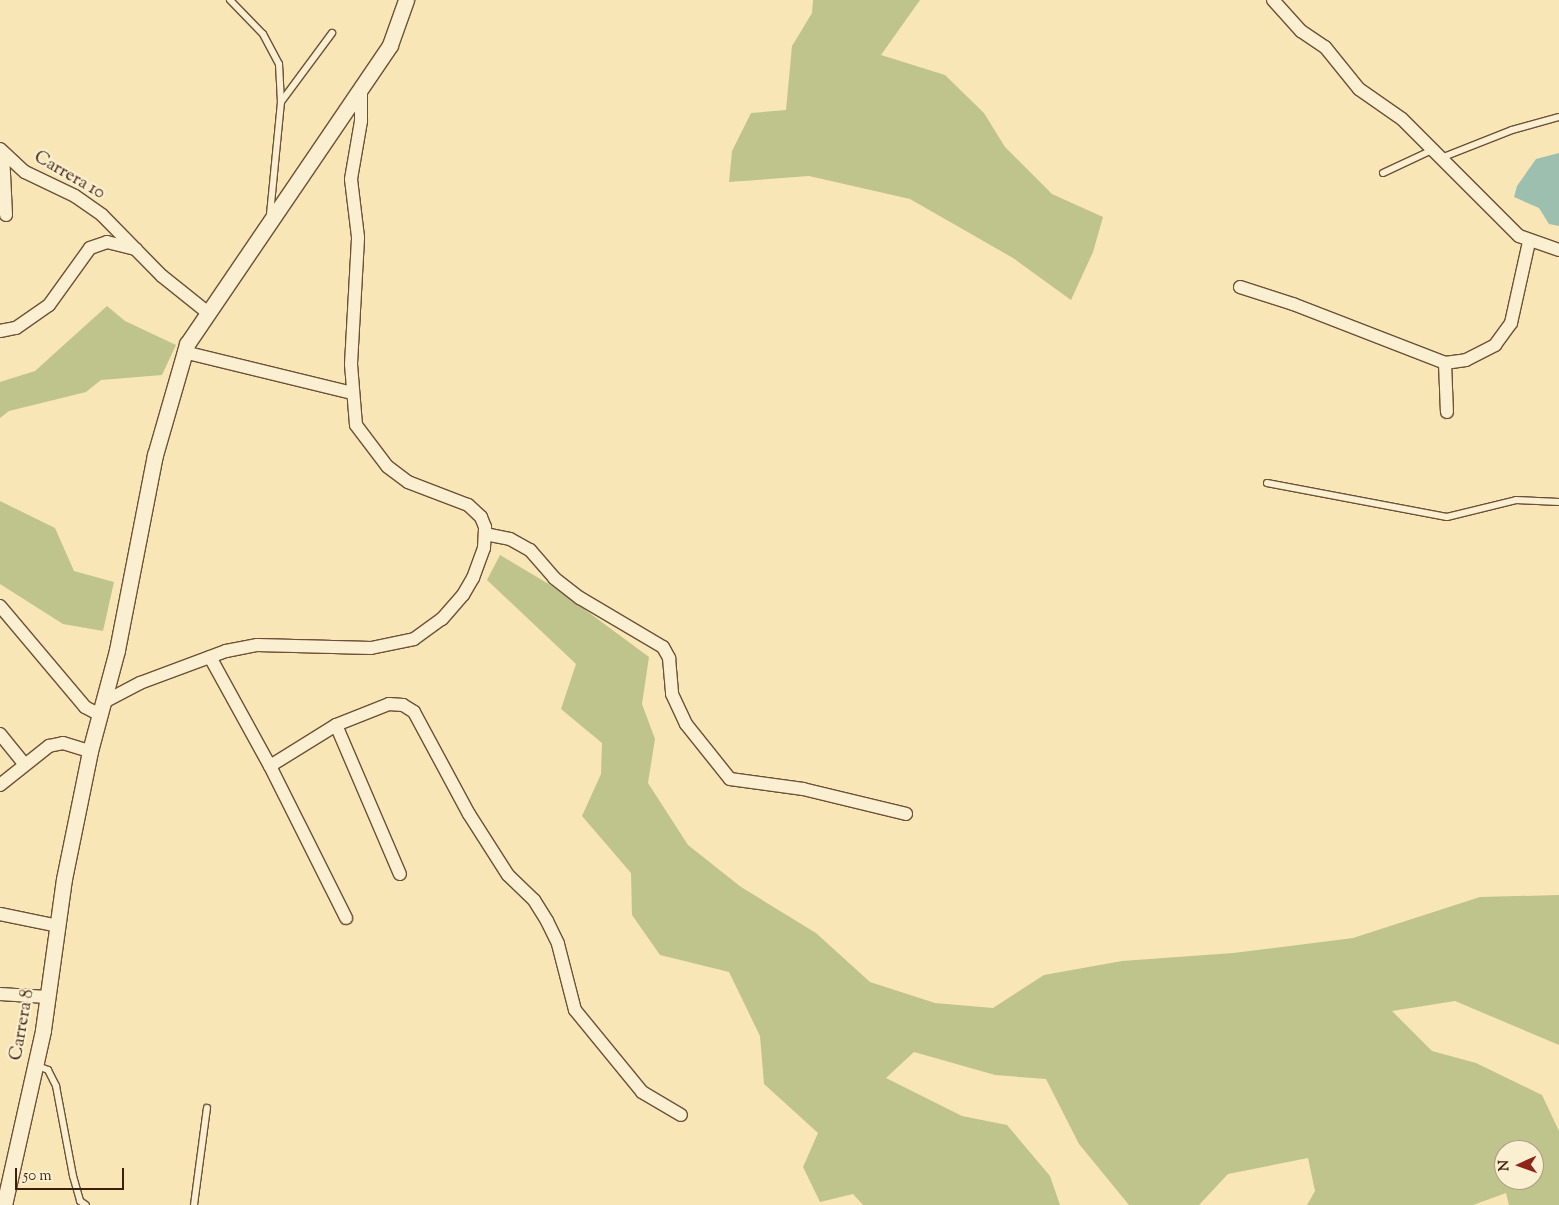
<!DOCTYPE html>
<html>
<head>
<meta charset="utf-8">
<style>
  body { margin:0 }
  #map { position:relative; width:1559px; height:1205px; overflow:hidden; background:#f8e6b6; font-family:"Sorts Mill Goudy",serif }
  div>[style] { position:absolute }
  .green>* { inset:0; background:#bfc48c }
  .water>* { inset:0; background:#9dbfaf }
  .roads { filter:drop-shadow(1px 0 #6c5136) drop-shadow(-1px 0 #6c5136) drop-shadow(0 1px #6c5136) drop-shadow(0 -1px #6c5136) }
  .service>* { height:6px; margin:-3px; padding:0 3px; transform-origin:3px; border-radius:3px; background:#faefd0 }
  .minor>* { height:12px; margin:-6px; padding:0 6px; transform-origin:6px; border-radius:6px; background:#faefd0 }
  .tertiary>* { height:15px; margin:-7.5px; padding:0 7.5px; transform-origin:7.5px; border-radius:7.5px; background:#faefd0 }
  span { translate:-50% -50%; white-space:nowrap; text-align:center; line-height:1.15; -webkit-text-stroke:4.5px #faefd0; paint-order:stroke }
  .street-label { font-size:18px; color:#3d1f0c }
  .north { position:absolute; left:1494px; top:1140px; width:50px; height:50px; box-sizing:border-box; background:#faefd0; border:1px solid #ae9c82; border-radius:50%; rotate:268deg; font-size:14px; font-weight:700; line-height:20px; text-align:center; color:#3d1f0c }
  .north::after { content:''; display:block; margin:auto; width:18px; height:22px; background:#8f2418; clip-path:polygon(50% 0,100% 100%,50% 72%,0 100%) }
  .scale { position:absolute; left:15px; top:1168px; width:109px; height:22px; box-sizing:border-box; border:2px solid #3d1f0c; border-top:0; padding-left:6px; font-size:15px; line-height:18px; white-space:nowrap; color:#3d1f0c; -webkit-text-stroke:4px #faefd0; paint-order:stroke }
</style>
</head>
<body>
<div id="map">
  <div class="green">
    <i style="clip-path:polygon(813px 0,920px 0,881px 55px,945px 75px,984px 113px,1005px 147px,1052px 194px,1103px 217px,1093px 252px,1071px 300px,1013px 258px,910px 199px,809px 176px,729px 182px,732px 151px,751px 113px,786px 110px,792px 46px,812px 13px)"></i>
    <i style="clip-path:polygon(107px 306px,125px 321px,176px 345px,162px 375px,101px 380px,86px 392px,9px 411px,0 418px,0 382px,35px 371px)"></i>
    <i style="clip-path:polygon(0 501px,55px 528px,74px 571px,114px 582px,103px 631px,63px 624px,0 584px)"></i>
    <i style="clip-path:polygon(evenodd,500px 555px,557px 589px,649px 657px,642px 704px,655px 739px,648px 783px,688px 845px,741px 887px,816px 933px,870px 982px,935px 1003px,993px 1008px,1044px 975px,1122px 961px,1233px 953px,1353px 938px,1480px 897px,1559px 895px,1559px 1045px,1455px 1001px,1392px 1011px,1432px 1051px,1476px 1063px,1542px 1095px,1559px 1131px,1559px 1205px,1509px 1205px,1506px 1193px,1473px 1205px,1307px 1205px,1315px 1191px,1308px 1158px,1228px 1174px,1199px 1205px,1129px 1205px,1079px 1144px,1046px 1079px,995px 1075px,914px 1052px,886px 1078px,962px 1116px,1007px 1125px,1050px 1176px,1060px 1205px,863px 1205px,853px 1194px,820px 1202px,803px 1167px,818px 1133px,764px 1084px,760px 1036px,729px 972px,660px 955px,632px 915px,631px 873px,582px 816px,601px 774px,602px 743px,561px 709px,576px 664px,487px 580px,500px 555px,1504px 1150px,1534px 1150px,1534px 1180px,1504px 1180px,1504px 1150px)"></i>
  </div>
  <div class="water">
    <i style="clip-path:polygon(1559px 153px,1559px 226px,1549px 224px,1539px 208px,1514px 197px,1517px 186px,1536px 159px)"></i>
  </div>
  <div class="roads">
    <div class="service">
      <i style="left:230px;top:0;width:47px;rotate:45.9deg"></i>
      <i style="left:263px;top:34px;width:34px;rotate:62deg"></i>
      <i style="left:279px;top:64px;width:38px;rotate:87deg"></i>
      <i style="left:281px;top:102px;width:114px;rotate:95.6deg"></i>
      <i style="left:281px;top:102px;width:86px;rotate:-53.5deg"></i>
      <i style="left:1441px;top:158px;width:76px;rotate:-21.5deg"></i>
      <i style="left:1512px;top:130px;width:49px;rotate:-15.5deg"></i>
      <i style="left:1383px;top:173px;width:54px;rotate:-25.1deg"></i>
      <i style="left:1267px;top:483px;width:183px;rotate:10.7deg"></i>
      <i style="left:1447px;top:517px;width:71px;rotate:-13.8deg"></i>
      <i style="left:1516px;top:500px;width:43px;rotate:2.7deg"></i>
      <i style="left:35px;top:1065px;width:14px;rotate:21deg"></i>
      <i style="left:48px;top:1070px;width:18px;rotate:63deg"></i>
      <i style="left:56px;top:1086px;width:92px;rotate:79.3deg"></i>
      <i style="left:73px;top:1176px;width:26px;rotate:74deg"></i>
      <i style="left:80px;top:1201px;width:7px;rotate:34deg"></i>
      <i style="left:194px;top:1205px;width:98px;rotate:-82.4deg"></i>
    </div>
    <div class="minor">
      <i style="left:1273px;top:0;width:42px;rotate:47.9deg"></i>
      <i style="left:1301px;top:31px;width:29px;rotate:34deg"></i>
      <i style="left:1325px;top:47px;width:54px;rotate:51deg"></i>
      <i style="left:1359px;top:89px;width:52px;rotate:34.9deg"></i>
      <i style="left:1402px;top:119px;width:165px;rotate:45deg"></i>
      <i style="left:1519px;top:236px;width:42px;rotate:19.3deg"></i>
      <i style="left:0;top:149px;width:34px;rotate:43deg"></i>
      <i style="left:25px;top:172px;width:55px;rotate:25.6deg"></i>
      <i style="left:75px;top:196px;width:33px;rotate:35deg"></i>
      <i style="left:102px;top:215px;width:86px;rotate:45.5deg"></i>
      <i style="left:162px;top:276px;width:58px;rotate:38.7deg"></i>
      <i style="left:3px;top:153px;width:62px;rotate:87.2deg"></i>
      <i style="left:1240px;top:287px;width:56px;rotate:17.8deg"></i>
      <i style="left:1293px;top:304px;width:163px;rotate:21.2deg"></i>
      <i style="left:1445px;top:363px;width:21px;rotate:-8deg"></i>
      <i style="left:1466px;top:360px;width:33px;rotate:-27deg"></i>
      <i style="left:1495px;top:345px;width:27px;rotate:-54deg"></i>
      <i style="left:1511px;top:323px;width:83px;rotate:-77.5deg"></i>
      <i style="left:0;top:331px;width:16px;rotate:-11deg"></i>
      <i style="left:16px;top:328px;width:40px;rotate:-34.9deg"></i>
      <i style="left:49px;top:305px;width:70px;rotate:-54.3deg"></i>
      <i style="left:90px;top:248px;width:18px;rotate:-19deg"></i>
      <i style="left:107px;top:242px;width:30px;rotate:14deg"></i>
      <i style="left:184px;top:352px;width:173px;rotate:13.7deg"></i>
      <i style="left:1445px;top:363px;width:49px;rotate:87.7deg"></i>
      <i style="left:485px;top:534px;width:25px;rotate:11deg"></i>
      <i style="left:510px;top:539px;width:23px;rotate:29deg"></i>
      <i style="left:530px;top:550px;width:37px;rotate:49deg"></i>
      <i style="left:554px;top:578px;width:33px;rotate:38deg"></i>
      <i style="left:580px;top:598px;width:96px;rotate:30.6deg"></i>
      <i style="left:663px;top:647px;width:13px;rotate:61deg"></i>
      <i style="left:669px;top:658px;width:36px;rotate:85deg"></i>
      <i style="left:672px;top:694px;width:33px;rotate:65deg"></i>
      <i style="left:686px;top:724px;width:70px;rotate:51.3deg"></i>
      <i style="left:730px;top:779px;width:74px;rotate:7.8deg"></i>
      <i style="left:803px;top:789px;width:106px;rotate:13.6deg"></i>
      <i style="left:0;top:606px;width:132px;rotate:49.9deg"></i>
      <i style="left:85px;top:707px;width:15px;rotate:28deg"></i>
      <i style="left:210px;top:657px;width:124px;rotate:61.2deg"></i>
      <i style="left:270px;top:766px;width:170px;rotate:63.4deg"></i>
      <i style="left:104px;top:702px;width:41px;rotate:-27.8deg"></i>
      <i style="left:140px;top:683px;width:92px;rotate:-20.4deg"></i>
      <i style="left:226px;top:651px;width:32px;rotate:-11deg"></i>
      <i style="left:257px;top:645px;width:114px;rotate:1.5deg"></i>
      <i style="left:371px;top:648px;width:44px;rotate:-11.8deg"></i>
      <i style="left:414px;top:639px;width:34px;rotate:-36deg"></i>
      <i style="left:442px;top:619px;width:32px;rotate:-49deg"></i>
      <i style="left:463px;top:595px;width:20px;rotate:-60deg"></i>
      <i style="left:473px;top:578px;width:32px;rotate:-70deg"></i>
      <i style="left:484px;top:548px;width:21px;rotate:-87deg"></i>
      <i style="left:485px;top:527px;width:11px;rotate:-112deg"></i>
      <i style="left:481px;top:517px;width:18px;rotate:-137deg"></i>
      <i style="left:468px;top:505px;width:64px;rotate:-159deg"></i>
      <i style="left:408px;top:482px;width:26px;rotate:-143deg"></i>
      <i style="left:387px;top:466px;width:51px;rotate:-127.1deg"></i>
      <i style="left:356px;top:425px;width:61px;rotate:-94.7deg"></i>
      <i style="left:351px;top:364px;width:127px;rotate:-86.8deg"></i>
      <i style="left:358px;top:237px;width:58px;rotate:-96.9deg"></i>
      <i style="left:351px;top:179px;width:59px;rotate:-80.2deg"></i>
      <i style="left:361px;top:121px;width:34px;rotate:-90deg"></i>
      <i style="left:336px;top:725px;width:57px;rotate:-21.6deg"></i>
      <i style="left:389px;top:704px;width:14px;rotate:4deg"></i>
      <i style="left:403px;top:705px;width:13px;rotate:32deg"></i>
      <i style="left:414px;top:712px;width:116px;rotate:61.7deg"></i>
      <i style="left:469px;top:814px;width:72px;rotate:57.4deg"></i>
      <i style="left:508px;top:875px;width:36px;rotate:44deg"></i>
      <i style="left:534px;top:900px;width:25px;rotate:58deg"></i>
      <i style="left:547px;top:921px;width:25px;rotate:64deg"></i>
      <i style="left:558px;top:944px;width:68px;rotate:75.6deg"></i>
      <i style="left:575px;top:1010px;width:106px;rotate:50.7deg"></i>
      <i style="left:642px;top:1092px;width:45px;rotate:30.5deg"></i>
      <i style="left:0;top:734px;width:38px;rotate:51deg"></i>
      <i style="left:270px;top:766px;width:78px;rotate:-31.8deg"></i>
      <i style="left:336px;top:725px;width:162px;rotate:66.8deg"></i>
      <i style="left:0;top:785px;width:63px;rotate:-38.5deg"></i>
      <i style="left:49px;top:746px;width:14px;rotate:-12deg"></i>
      <i style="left:63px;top:743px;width:28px;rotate:17deg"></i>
      <i style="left:0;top:914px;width:59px;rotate:11.7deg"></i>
      <i style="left:0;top:994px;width:47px;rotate:3.7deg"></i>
    </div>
    <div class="tertiary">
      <i style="left:4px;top:1205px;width:179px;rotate:-77.4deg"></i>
      <i style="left:43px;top:1030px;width:152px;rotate:-82.1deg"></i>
      <i style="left:64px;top:879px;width:131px;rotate:-78.5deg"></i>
      <i style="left:90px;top:751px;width:105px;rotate:-75deg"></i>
      <i style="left:117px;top:650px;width:199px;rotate:-79deg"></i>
      <i style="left:155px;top:455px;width:116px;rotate:-73.9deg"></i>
      <i style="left:187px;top:344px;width:361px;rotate:-55.8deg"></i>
      <i style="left:390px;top:45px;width:48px;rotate:-70.4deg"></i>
    </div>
  </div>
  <div class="street-label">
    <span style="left:69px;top:176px;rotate:30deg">Carrera 10</span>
    <span style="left:23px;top:1025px;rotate:-80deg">Carrera 8</span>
  </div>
  <div class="north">N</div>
  <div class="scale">50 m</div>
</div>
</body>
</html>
